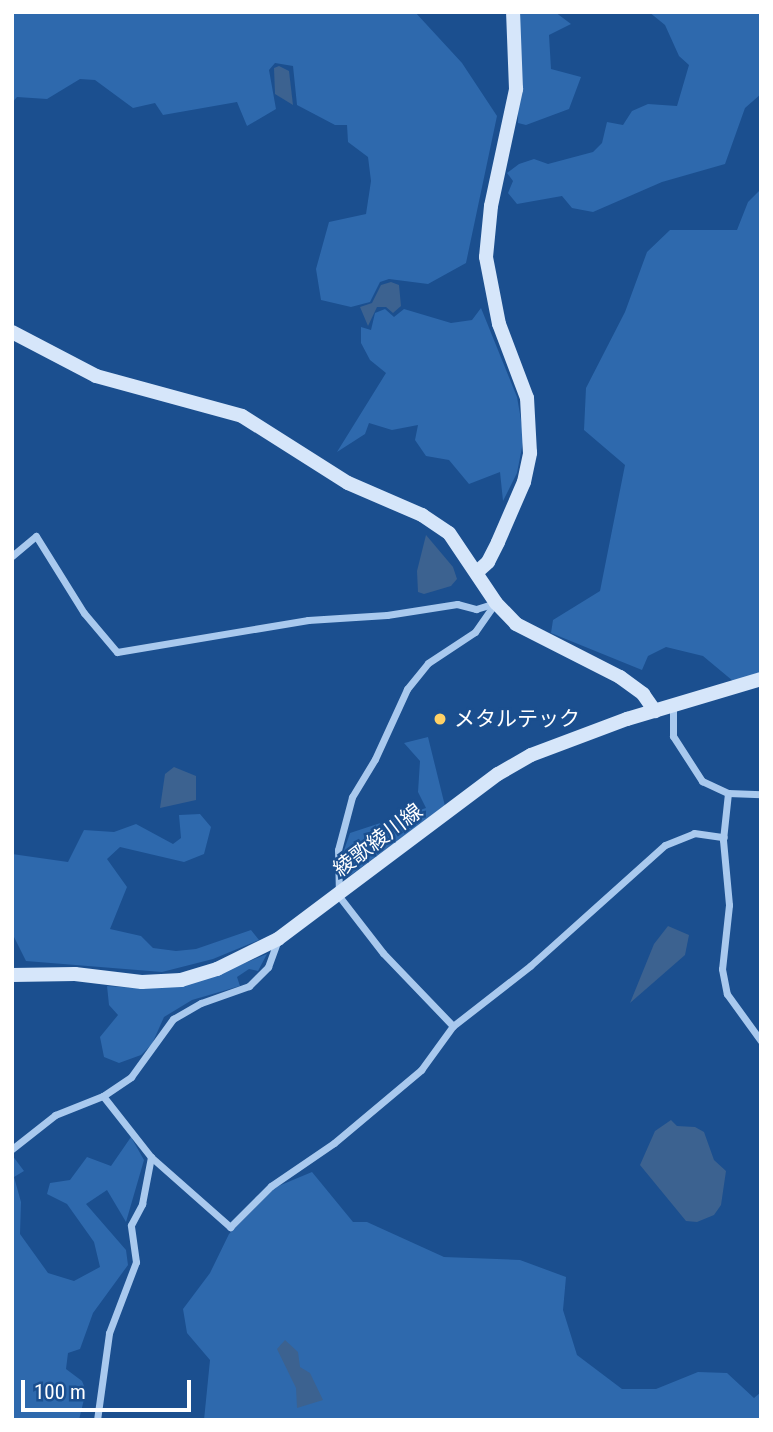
<!DOCTYPE html>
<html>
<head>
<meta charset="utf-8">
<style>
  body { margin:0 }
  #map { position:relative; width:773px; height:1432px; overflow:hidden; background:#1b4f8f; font-family:"Roboto Condensed","Noto Sans JP",sans-serif }
  div>[style] { position:absolute }
  .green>* { inset:0; background:#2e69ad }
  .water>* { inset:0; background:#3c6290 }
  .street>* { height:7px; margin:-3.5px; padding:0 3.5px; transform-origin:3.5px; border-radius:3.5px; background:#a9c9ee }
  .secondary>* { height:14px; margin:-7px; padding:0 7px; transform-origin:7px; border-radius:7px; background:#d6e6fa }
  .dots>* { width:19px; height:19px; translate:-50% -50%; box-sizing:border-box; border:4px solid #1b4f8f; border-radius:50% }
  span { translate:-50% -50%; white-space:nowrap; text-align:center; line-height:1.15; -webkit-text-stroke:5px #1b4f8f; paint-order:stroke }
  .poi-label { font-size:21px; color:#fff }
  .left { translate:0 -50%; text-align:left }
  .street-label { font-size:21px; color:#fff }
  .frame { position:absolute; inset:0; border:14px solid #fff; pointer-events:none }
  .scale { position:absolute; left:21px; top:1380px; width:170px; height:32px; box-sizing:border-box; border:4px solid #fff; border-top:0; padding-left:9px; font-size:21px; line-height:24px; white-space:nowrap; color:#fff; -webkit-text-stroke:5px #1b4f8f; paint-order:stroke }
</style>
</head>
<body>
<div id="map">
  <div class="green">
    <i style="clip-path:polygon(12px 12px,415px 12px,462px 63px,497px 116px,466px 263px,428px 284px,389px 279px,380px 282px,370px 302px,351px 307px,321px 300px,316px 269px,329px 222px,366px 214px,371px 181px,368px 157px,348px 142px,347px 125px,335px 125px,297px 105px,293px 66px,275px 63px,269px 70px,276px 109px,247px 126px,237px 102px,163px 115px,155px 103px,133px 108px,95px 80px,80px 79px,47px 99px,17px 97px,12px 103px)"></i>
    <i style="clip-path:polygon(519px 12px,555px 12px,571px 24px,549px 35px,551px 69px,581px 77px,569px 109px,526px 125px,518px 123px)"></i>
    <i style="clip-path:polygon(649px 12px,761px 12px,761px 94px,745px 108px,725px 164px,662px 182px,593px 212px,572px 208px,562px 196px,517px 204px,508px 193px,513px 181px,507px 173px,519px 164px,534px 159px,548px 164px,593px 152px,602px 143px,607px 122px,623px 125px,632px 111px,648px 104px,677px 106px,689px 65px,679px 56px,665px 25px)"></i>
    <i style="clip-path:polygon(761px 189px,761px 672px,733px 681px,703px 656px,666px 647px,648px 656px,642px 670px,551px 633px,553px 620px,600px 591px,625px 465px,584px 430px,586px 388px,625px 312px,647px 252px,670px 230px,737px 230px,748px 202px)"></i>
    <i style="clip-path:polygon(481px 308px,517px 397px,524px 437px,517px 473px,503px 501px,500px 472px,469px 484px,449px 460px,426px 456px,415px 440px,418px 425px,392px 430px,369px 423px,365px 434px,337px 452px,386px 373px,370px 360px,361px 343px,361px 327px,371px 330px,375px 313px,385px 309px,394px 317px,404px 309px,451px 323px,472px 320px)"></i>
    <i style="clip-path:polygon(428px 737px,445px 806px,348px 877px,343px 853px,350px 833px,426px 808px,418px 792px,420px 761px,404px 743px)"></i>
    <i style="clip-path:polygon(200px 814px,211px 827px,204px 854px,184px 862px,120px 847px,107px 859px,127px 887px,110px 929px,141px 936px,153px 948px,176px 951px,196px 949px,251px 930px,259px 940px,213px 959px,162px 972px,26px 961px,12px 933px,12px 854px,68px 862px,84px 830px,114px 832px,136px 824px,173px 844px,181px 838px,179px 815px)"></i>
    <i style="clip-path:polygon(267px 954px,258px 971px,249px 969px,237px 977px,240px 986px,192px 1000px,164px 1017px,152px 1044px,141px 1055px,119px 1063px,104px 1057px,100px 1037px,118px 1015px,109px 1005px,107px 986px,135px 988px,218px 974px)"></i>
    <i style="clip-path:polygon(131px 1137px,144px 1160px,126px 1222px,107px 1190px,86px 1204px,126px 1250px,128px 1265px,93px 1313px,80px 1349px,68px 1353px,66px 1369px,82px 1381px,86px 1391px,79px 1420px,12px 1420px,12px 1155px,24px 1171px,14px 1177px,21px 1202px,20px 1234px,48px 1273px,74px 1281px,100px 1267px,94px 1242px,67px 1204px,47px 1194px,50px 1183px,70px 1180px,87px 1157px,111px 1166px)"></i>
    <i style="clip-path:polygon(312px 1172px,353px 1222px,367px 1222px,444px 1257px,520px 1260px,566px 1277px,563px 1310px,577px 1355px,622px 1389px,656px 1389px,698px 1372px,727px 1373px,754px 1398px,761px 1392px,761px 1420px,204px 1420px,210px 1360px,187px 1333px,183px 1309px,210px 1273px,229px 1234px,276px 1187px)"></i>
  </div>
  <div class="water">
    <i style="clip-path:polygon(279px 66px,289px 71px,293px 105px,275px 94px,274px 68px)"></i>
    <i style="clip-path:polygon(391px 282px,399px 285px,401px 306px,393px 313px,386px 307px,377px 307px,368px 326px,360px 307px,372px 303px,381px 285px)"></i>
    <i style="clip-path:polygon(426px 535px,453px 567px,457px 579px,451px 586px,424px 594px,418px 592px,417px 571px)"></i>
    <i style="clip-path:polygon(174px 767px,196px 776px,196px 800px,160px 808px,165px 774px)"></i>
    <i style="clip-path:polygon(668px 926px,689px 935px,685px 955px,630px 1003px,654px 944px)"></i>
    <i style="clip-path:polygon(671px 1120px,677px 1126px,695px 1127px,704px 1132px,714px 1160px,726px 1171px,721px 1205px,714px 1215px,697px 1222px,686px 1221px,640px 1165px,655px 1131px)"></i>
    <i style="clip-path:polygon(285px 1340px,298px 1352px,300px 1367px,310px 1373px,323px 1400px,297px 1408px,296px 1388px,277px 1349px)"></i>
  </div>
  <div class="street">
    <i style="left:12px;top:556px;width:31px;rotate:-40deg"></i>
    <i style="left:36px;top:536px;width:91px;rotate:58.1deg"></i>
    <i style="left:84px;top:613px;width:51px;rotate:49.8deg"></i>
    <i style="left:117px;top:652px;width:194px;rotate:-9.5deg"></i>
    <i style="left:308px;top:620px;width:79px;rotate:-3.6deg"></i>
    <i style="left:387px;top:615px;width:71px;rotate:-8.9deg"></i>
    <i style="left:457px;top:604px;width:20px;rotate:15deg"></i>
    <i style="left:476px;top:609px;width:21px;rotate:-17deg"></i>
    <i style="left:673px;top:706px;width:30px;rotate:90deg"></i>
    <i style="left:673px;top:736px;width:54px;rotate:57.2deg"></i>
    <i style="left:702px;top:781px;width:29px;rotate:25deg"></i>
    <i style="left:728px;top:793px;width:33px;rotate:2deg"></i>
    <i style="left:728px;top:793px;width:47px;rotate:96.1deg"></i>
    <i style="left:723px;top:840px;width:65px;rotate:84.7deg"></i>
    <i style="left:729px;top:905px;width:64px;rotate:96.2deg"></i>
    <i style="left:722px;top:969px;width:25px;rotate:79deg"></i>
    <i style="left:727px;top:994px;width:58px;rotate:54.1deg"></i>
    <i style="left:453px;top:1026px;width:101px;rotate:-133.8deg"></i>
    <i style="left:383px;top:953px;width:72px;rotate:-127.7deg"></i>
    <i style="left:339px;top:896px;width:46px;rotate:-91.2deg"></i>
    <i style="left:338px;top:850px;width:55px;rotate:-75.2deg"></i>
    <i style="left:352px;top:797px;width:44px;rotate:-58.8deg"></i>
    <i style="left:375px;top:759px;width:77px;rotate:-65.4deg"></i>
    <i style="left:407px;top:689px;width:33px;rotate:-51deg"></i>
    <i style="left:428px;top:663px;width:56px;rotate:-33.4deg"></i>
    <i style="left:475px;top:632px;width:35px;rotate:-55deg"></i>
    <i style="left:103px;top:1096px;width:78px;rotate:51.8deg"></i>
    <i style="left:151px;top:1157px;width:106px;rotate:41.5deg"></i>
    <i style="left:230px;top:1227px;width:58px;rotate:-45deg"></i>
    <i style="left:271px;top:1186px;width:76px;rotate:-34.3deg"></i>
    <i style="left:334px;top:1143px;width:114px;rotate:-40deg"></i>
    <i style="left:421px;top:1070px;width:54px;rotate:-54deg"></i>
    <i style="left:453px;top:1026px;width:98px;rotate:-37.9deg"></i>
    <i style="left:530px;top:966px;width:181px;rotate:-41.9deg"></i>
    <i style="left:665px;top:845px;width:31px;rotate:-22deg"></i>
    <i style="left:694px;top:833px;width:30px;rotate:8deg"></i>
    <i style="left:12px;top:1149px;width:55px;rotate:-38.3deg"></i>
    <i style="left:55px;top:1115px;width:52px;rotate:-21.6deg"></i>
    <i style="left:103px;top:1096px;width:34px;rotate:-34deg"></i>
    <i style="left:131px;top:1077px;width:72px;rotate:-54.1deg"></i>
    <i style="left:173px;top:1019px;width:32px;rotate:-30deg"></i>
    <i style="left:201px;top:1003px;width:51px;rotate:-19.5deg"></i>
    <i style="left:249px;top:986px;width:27px;rotate:-45deg"></i>
    <i style="left:268px;top:967px;width:29px;rotate:-70deg"></i>
    <i style="left:97px;top:1420px;width:88px;rotate:-82.1deg"></i>
    <i style="left:109px;top:1333px;width:76px;rotate:-69.2deg"></i>
    <i style="left:136px;top:1262px;width:37px;rotate:-98deg"></i>
    <i style="left:131px;top:1225px;width:24px;rotate:-62deg"></i>
    <i style="left:142px;top:1204px;width:48px;rotate:-79.2deg"></i>
  </div>
  <div class="secondary">
    <i style="left:12px;top:332px;width:95px;rotate:27.6deg"></i>
    <i style="left:96px;top:376px;width:151px;rotate:15.3deg"></i>
    <i style="left:242px;top:416px;width:125px;rotate:32.3deg"></i>
    <i style="left:348px;top:483px;width:81px;rotate:23.4deg"></i>
    <i style="left:422px;top:515px;width:32px;rotate:34deg"></i>
    <i style="left:449px;top:533px;width:84px;rotate:56.1deg"></i>
    <i style="left:496px;top:603px;width:29px;rotate:46deg"></i>
    <i style="left:516px;top:624px;width:117px;rotate:27deg"></i>
    <i style="left:620px;top:677px;width:29px;rotate:36deg"></i>
    <i style="left:643px;top:694px;width:21px;rotate:55deg"></i>
    <i style="left:477px;top:572px;width:15px;rotate:-42deg"></i>
    <i style="left:488px;top:562px;width:22px;rotate:-63deg"></i>
    <i style="left:498px;top:542px;width:65px;rotate:-66.6deg"></i>
    <i style="left:524px;top:482px;width:30px;rotate:-78deg"></i>
    <i style="left:530px;top:453px;width:55px;rotate:-93.1deg"></i>
    <i style="left:527px;top:398px;width:79px;rotate:-110.7deg"></i>
    <i style="left:499px;top:324px;width:68px;rotate:-101deg"></i>
    <i style="left:486px;top:257px;width:51px;rotate:-84.4deg"></i>
    <i style="left:491px;top:206px;width:120px;rotate:-77.9deg"></i>
    <i style="left:516px;top:89px;width:77px;rotate:-92.2deg"></i>
    <i style="left:12px;top:975px;width:63px;rotate:-0.9deg"></i>
    <i style="left:75px;top:974px;width:67px;rotate:6.8deg"></i>
    <i style="left:142px;top:982px;width:39px;rotate:-3deg"></i>
    <i style="left:181px;top:980px;width:38px;rotate:-17deg"></i>
    <i style="left:217px;top:969px;width:68px;rotate:-26.2deg"></i>
    <i style="left:278px;top:939px;width:275px;rotate:-36.9deg"></i>
    <i style="left:498px;top:774px;width:38px;rotate:-30deg"></i>
    <i style="left:531px;top:755px;width:103px;rotate:-20.6deg"></i>
    <i style="left:627px;top:719px;width:140px;rotate:-16.6deg"></i>
  </div>
  <div class="dots">
    <i style="left:440px;top:719px;background:#ffd166"></i>
  </div>
  <div class="poi-label">
    <span class="left" style="left:454px;top:719px">メタルテック</span>
  </div>
  <div class="street-label">
    <span style="left:378px;top:840px;rotate:-37deg">綾歌綾川線</span>
  </div>
  <div class="frame"></div>
  <div class="scale">100 m</div>
</div>
</body>
</html>
